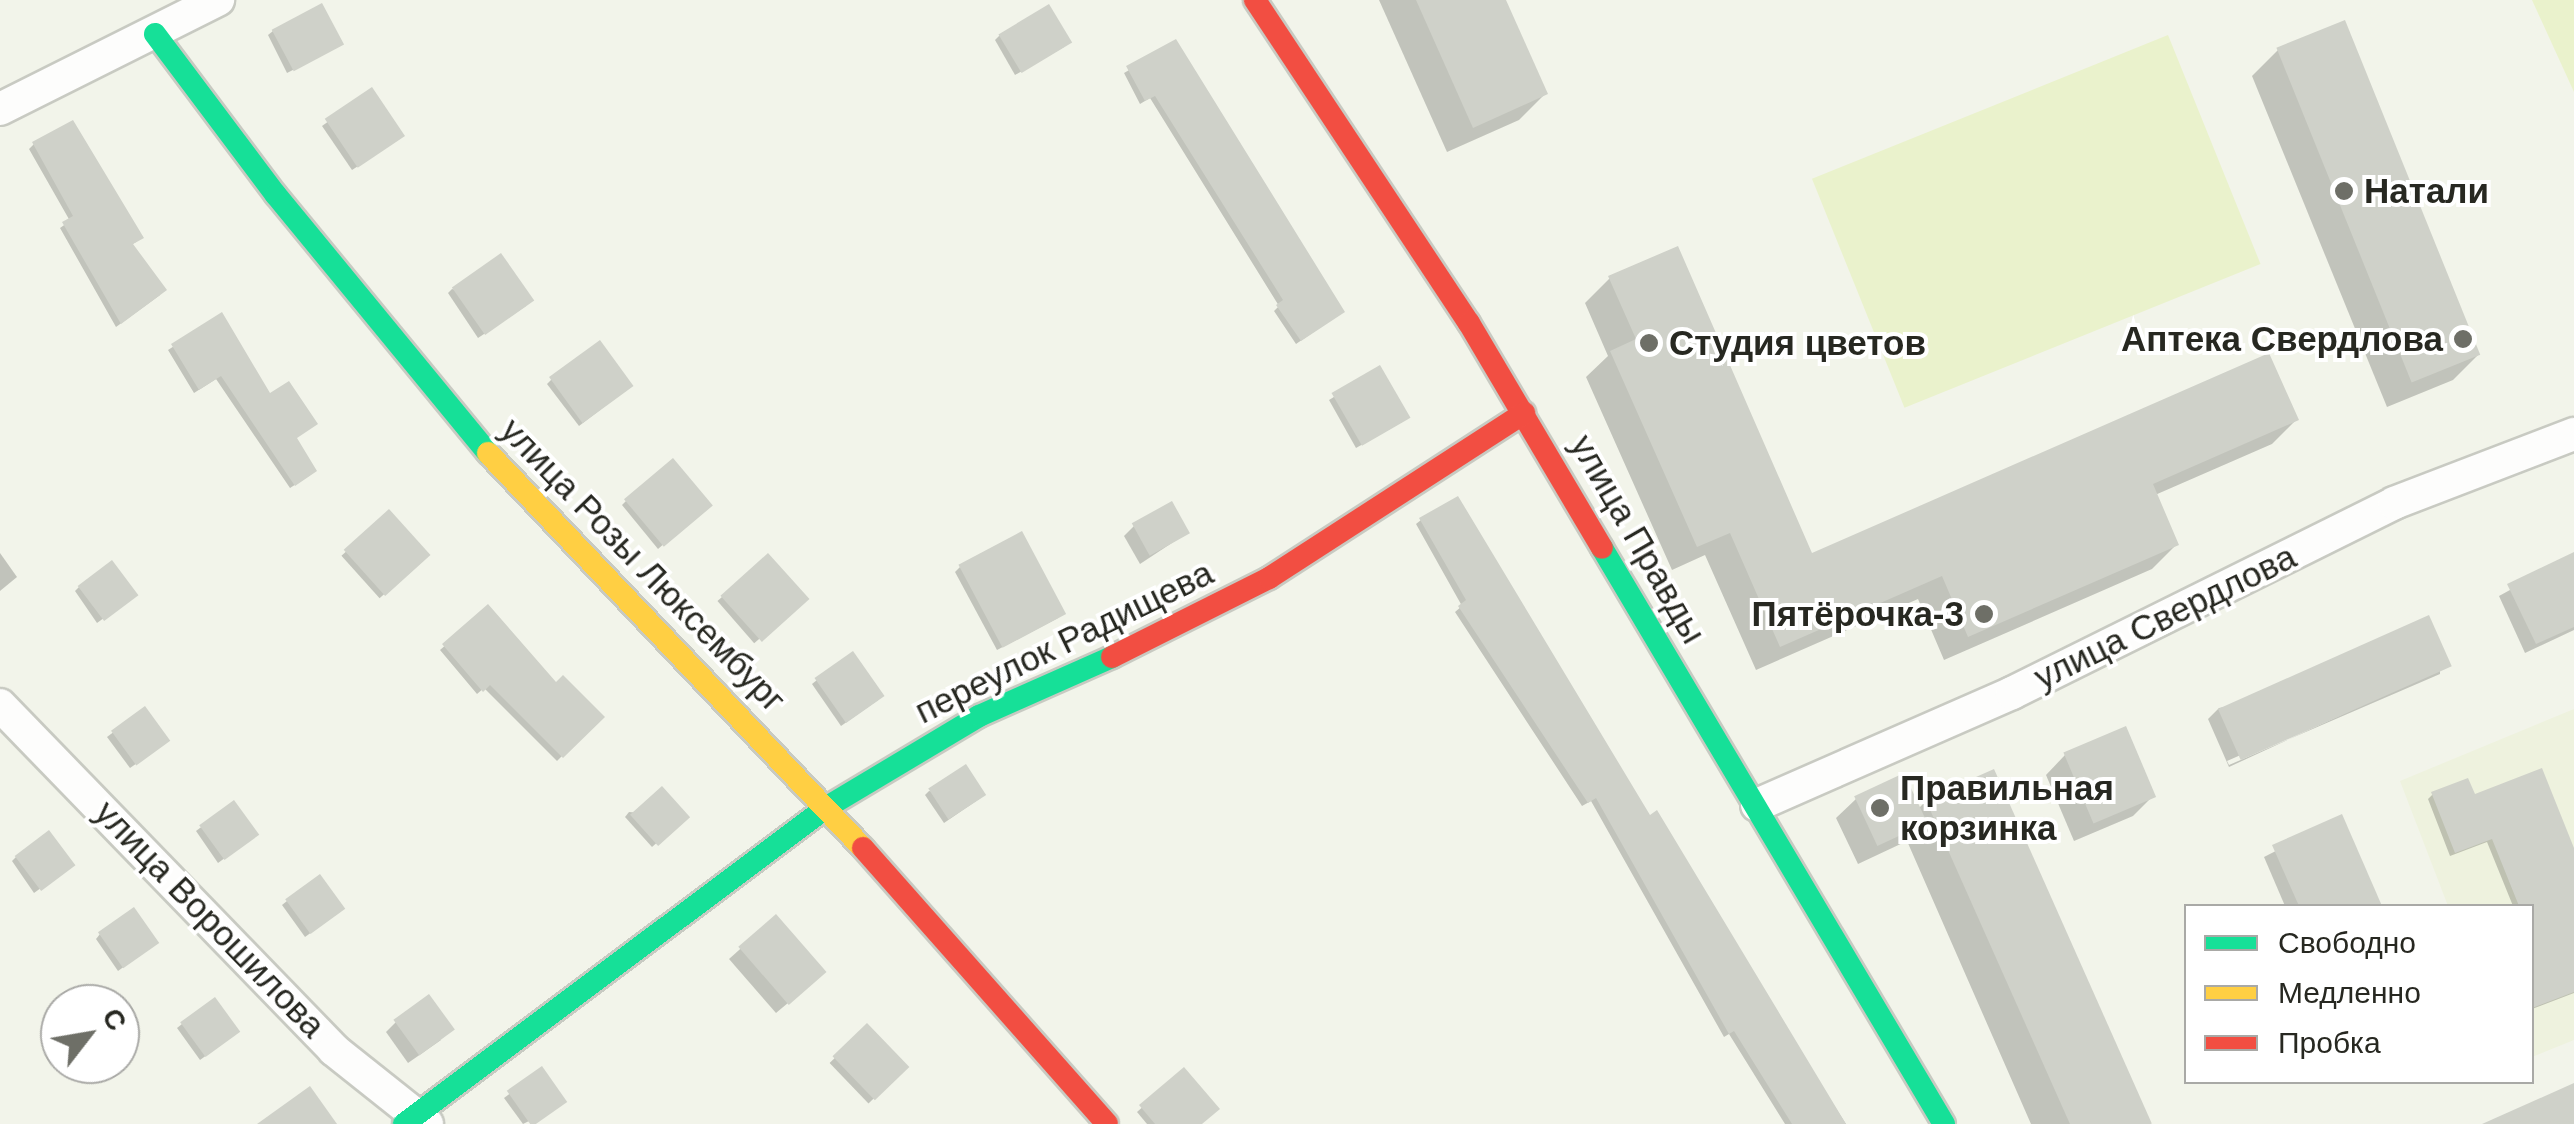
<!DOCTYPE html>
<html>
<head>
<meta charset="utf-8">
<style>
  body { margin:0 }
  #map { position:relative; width:2574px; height:1124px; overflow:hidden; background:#f2f4ea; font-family:Helvetica,sans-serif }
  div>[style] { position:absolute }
  .built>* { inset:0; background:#eef2de }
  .green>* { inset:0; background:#eaf2cc; transform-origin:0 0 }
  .shadow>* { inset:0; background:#0003; transform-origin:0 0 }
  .building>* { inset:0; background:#cfd1c9; transform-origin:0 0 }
  .roads { filter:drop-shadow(2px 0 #c8cac2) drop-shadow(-2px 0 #c8cac2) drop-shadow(0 2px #c8cac2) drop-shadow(0 -2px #c8cac2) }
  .street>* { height:32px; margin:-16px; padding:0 16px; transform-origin:16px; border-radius:16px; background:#fdfdfc }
  .fast>* { height:22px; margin:-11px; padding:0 11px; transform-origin:11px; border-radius:11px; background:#16e098 }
  .slow>* { height:22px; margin:-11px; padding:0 11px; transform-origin:11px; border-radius:11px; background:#ffcf43 }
  .jam>* { height:22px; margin:-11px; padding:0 11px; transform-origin:11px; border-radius:11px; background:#f24e42 }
  .dots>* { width:28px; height:28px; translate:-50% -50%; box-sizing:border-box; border:5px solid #fff; border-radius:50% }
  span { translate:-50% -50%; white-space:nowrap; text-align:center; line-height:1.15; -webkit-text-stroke:8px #fff; paint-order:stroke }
  .poi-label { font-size:35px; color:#272821; font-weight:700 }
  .left { translate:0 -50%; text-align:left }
  .right { translate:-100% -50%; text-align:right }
  .street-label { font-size:35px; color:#272821 }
  .legend { position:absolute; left:2184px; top:904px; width:350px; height:180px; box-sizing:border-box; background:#fff; border:2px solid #a9a9a6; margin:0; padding:12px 18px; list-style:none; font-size:30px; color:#272821 }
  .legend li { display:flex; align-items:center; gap:20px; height:50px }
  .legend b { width:50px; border:2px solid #a9a9a6 }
  .north { position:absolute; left:40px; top:984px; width:100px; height:100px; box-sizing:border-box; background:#fff; border:2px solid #a9a9a6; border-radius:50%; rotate:59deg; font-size:28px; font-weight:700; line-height:40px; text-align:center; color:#272821 }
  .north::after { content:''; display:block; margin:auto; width:35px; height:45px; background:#6e6f67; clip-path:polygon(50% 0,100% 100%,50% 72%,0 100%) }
</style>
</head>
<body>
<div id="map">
  <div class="built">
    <i style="clip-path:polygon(2574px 709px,2574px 1040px,2532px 1057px,2532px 906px,2448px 906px,2400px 781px)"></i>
  </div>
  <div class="green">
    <i style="clip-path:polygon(2532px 0,2574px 0,2574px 92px)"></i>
    <i style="left:2168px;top:35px;width:247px;height:384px;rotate:68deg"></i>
  </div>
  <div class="shadow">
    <i style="clip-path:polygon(1379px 0,1503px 0,1545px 94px,1519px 120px,1447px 152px)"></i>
    <i style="clip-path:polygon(273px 31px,336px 48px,287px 73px,268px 35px)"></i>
    <i style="clip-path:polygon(1000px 35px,1064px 47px,1015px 75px,995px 40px)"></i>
    <i style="clip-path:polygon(1176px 43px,1337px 316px,1296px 344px,1274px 311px,1279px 306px,1150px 98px,1140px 104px,1124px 73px)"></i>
    <i style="clip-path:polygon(2278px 50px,2479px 354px,2453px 380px,2387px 407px,2252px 76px)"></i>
    <i style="clip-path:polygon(372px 90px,398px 140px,352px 170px,322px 126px)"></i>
    <i style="clip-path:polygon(34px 144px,136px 242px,131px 245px,160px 295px,116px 327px,60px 228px,70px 221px,29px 149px)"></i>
    <i style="clip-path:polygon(1610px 278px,1811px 556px,2296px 420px,2272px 444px,2155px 495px,2176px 545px,2152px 569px,1944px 660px,1918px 599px,1756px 670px,1705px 555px,1672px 570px,1586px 377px,1608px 356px,1585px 303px)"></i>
    <i style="clip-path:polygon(452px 289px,526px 306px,478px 338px,448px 293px)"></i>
    <i style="clip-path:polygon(221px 316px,310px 475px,290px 488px,216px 379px,194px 393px,168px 350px)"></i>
    <i style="clip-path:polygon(1379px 369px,1402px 422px,1356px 448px,1329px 400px)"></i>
    <i style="clip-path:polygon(552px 379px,626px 390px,579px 426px,547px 384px)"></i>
    <i style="clip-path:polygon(626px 501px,709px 505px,658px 549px,622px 505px)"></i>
    <i style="left:389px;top:513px;width:57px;height:64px;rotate:48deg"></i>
    <i style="clip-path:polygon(1421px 520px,1649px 818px,1846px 1124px,1785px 1124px,1729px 1034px,1724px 1037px,1591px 801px,1582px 806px,1455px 612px,1462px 606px,1416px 524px)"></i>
    <i style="clip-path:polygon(1134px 526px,1187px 533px,1140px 564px,1124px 536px)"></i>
    <i style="clip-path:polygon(0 553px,17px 577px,0 591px)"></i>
    <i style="clip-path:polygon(2574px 555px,2574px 630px,2525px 653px,2499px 596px)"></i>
    <i style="left:768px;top:557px;width:56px;height:67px;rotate:49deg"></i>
    <i style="clip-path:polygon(960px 567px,1058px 618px,997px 650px,955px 572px)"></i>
    <i style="clip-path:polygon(79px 587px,130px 599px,97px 623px,75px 591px)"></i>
    <i style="clip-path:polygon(488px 608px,556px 686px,601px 717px,557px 761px,484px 688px,477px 694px,440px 650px)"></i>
    <i style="clip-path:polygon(evenodd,2449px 665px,2229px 767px,2208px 719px,2219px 708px,2449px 665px,2440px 668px,2440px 674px,2229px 765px,2227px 761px,2440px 668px)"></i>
    <i style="clip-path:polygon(817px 680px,878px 700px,841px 726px,812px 684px)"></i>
    <i style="clip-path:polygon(144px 709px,163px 745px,130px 768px,107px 737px)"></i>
    <i style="clip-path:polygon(2065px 755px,2153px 796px,2133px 816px,2074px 841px,2046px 775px)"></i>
    <i style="clip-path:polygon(929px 791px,979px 799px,944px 823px,925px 795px)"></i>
    <i style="clip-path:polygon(2433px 794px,2473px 798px,2574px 855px,2574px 993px,2532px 1009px,2532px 906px,2513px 906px,2487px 842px,2450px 856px,2428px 799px)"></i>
    <i style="clip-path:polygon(1856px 799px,1918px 809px,1926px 801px,2147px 1124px,2031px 1124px,1907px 841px,1858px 864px,1836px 818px)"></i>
    <i style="clip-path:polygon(233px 803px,251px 839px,218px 863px,196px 831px)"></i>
    <i style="clip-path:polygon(629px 812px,686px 817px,652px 847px,625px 817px)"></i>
    <i style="clip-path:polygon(2341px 818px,2379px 906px,2285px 906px,2264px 857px)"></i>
    <i style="clip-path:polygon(16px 857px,67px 869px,34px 893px,12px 861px)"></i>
    <i style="clip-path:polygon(287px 901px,338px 913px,305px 937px,282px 905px)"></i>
    <i style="clip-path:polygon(776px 917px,813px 982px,776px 1013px,729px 959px)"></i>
    <i style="clip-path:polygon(100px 934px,151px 947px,118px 971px,96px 939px)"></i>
    <i style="clip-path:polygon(396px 1022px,441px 1040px,408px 1063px,386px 1032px)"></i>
    <i style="clip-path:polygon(182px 1024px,233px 1036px,200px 1060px,177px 1028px)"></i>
    <i style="left:867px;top:1027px;width:56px;height:52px;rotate:46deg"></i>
    <i style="clip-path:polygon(541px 1070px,559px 1106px,523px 1124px,504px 1098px)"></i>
    <i style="clip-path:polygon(1184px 1070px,1200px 1124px,1147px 1124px,1137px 1112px)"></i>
  </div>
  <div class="building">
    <i style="clip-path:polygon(1416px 0,1506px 0,1548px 94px,1473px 128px)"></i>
    <i style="left:322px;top:3px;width:47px;height:57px;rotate:62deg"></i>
    <i style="left:1049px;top:4px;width:45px;height:59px;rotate:59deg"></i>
    <i style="left:2345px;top:20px;width:361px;height:74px;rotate:68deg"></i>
    <i style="clip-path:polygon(1176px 39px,1345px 312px,1301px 341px,1276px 305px,1283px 300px,1155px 96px,1145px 101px,1126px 66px)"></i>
    <i style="left:372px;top:87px;width:59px;height:57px;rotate:56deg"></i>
    <i style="clip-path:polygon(73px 120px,144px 238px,133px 244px,167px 290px,121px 324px,62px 222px,73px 216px,32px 142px)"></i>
    <i style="clip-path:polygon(1678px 246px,1812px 553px,2269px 353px,2299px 420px,2153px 484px,2179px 545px,1968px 637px,1942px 576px,1780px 647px,1730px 533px,1697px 547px,1610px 351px,1636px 339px,1608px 276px)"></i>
    <i style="left:501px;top:253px;width:58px;height:60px;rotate:55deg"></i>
    <i style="clip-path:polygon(222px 312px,270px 393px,289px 381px,318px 424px,297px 438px,317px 471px,295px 486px,221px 376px,199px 390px,171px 344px)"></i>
    <i style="left:600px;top:340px;width:57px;height:63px;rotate:54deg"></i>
    <i style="left:1380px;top:365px;width:61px;height:56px;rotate:60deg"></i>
    <i style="left:673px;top:458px;width:62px;height:64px;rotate:50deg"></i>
    <i style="clip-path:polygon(1458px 496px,1650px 815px,1657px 810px,1846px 1124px,1792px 1124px,1734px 1031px,1729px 1034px,1596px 798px,1588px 803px,1458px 606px,1466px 600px,1419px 518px)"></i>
    <i style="left:1172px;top:501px;width:37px;height:46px;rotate:61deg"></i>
    <i style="left:389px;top:509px;width:62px;height:61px;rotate:48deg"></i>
    <i style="left:1022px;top:531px;width:94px;height:72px;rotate:62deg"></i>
    <i style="clip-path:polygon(2574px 552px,2574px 627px,2536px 644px,2507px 584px)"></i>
    <i style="left:768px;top:553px;width:62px;height:64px;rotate:48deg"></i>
    <i style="left:112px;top:560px;width:44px;height:43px;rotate:53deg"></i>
    <i style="clip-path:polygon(488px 604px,556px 682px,563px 675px,605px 717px,563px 758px,490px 685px,483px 692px,442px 644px)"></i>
    <i style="left:2429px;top:615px;width:56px;height:231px;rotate:66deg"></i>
    <i style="left:853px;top:651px;width:55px;height:47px;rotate:55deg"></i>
    <i style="left:145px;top:706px;width:43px;height:42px;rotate:54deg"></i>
    <i style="left:2126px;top:726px;width:77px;height:68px;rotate:67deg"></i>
    <i style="left:966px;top:764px;width:37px;height:45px;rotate:57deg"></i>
    <i style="clip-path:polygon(2542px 768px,2574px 848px,2574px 992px,2532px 1008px,2532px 906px,2519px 906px,2492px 839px,2455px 853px,2431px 792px,2468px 778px,2475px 794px)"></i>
    <i style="left:1994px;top:769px;width:388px;height:75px;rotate:66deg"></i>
    <i style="left:1904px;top:773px;width:55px;height:55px;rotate:65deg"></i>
    <i style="left:662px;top:786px;width:42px;height:43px;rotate:48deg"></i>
    <i style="left:234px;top:800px;width:43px;height:43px;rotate:54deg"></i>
    <i style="clip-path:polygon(2342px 814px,2382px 906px,2299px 906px,2272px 845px)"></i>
    <i style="left:49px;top:830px;width:44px;height:43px;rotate:53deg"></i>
    <i style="left:320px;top:874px;width:43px;height:43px;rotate:54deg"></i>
    <i style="left:134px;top:907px;width:44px;height:44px;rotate:55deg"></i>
    <i style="left:776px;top:914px;width:77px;height:50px;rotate:49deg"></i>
    <i style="left:429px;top:994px;width:44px;height:44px;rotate:54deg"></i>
    <i style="left:215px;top:997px;width:43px;height:43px;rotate:54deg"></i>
    <i style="left:867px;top:1023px;width:61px;height:48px;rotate:46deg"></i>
    <i style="left:542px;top:1066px;width:44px;height:43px;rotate:55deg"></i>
    <i style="clip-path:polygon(1184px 1067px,1220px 1109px,1202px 1124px,1155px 1124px,1139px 1105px)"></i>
    <i style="clip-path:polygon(2574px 1083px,2574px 1124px,2482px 1124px)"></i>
    <i style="clip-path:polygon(310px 1086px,337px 1124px,257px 1124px)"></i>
  </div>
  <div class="roads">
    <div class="street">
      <i style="left:0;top:109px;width:244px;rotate:-26.6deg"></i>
      <i style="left:0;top:705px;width:480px;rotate:45.9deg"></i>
      <i style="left:334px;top:1050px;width:119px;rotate:38.5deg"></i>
      <i style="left:1757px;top:805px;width:279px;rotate:-23.7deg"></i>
      <i style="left:2012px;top:693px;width:427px;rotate:-26.4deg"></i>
      <i style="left:2394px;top:503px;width:193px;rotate:-21deg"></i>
    </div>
    <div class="fast">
      <i style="left:155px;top:34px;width:201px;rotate:53.1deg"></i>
      <i style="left:276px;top:195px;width:334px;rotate:50.6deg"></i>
      <i style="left:1602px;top:548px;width:670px;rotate:59.3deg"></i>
      <i style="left:404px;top:1124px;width:529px;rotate:-36.85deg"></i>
      <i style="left:827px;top:807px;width:177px;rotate:-30.9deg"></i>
      <i style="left:979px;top:716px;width:145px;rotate:-23.9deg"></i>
    </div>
    <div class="slow">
      <i style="left:488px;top:453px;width:545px;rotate:46.49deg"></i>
    </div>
    <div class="jam">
      <i style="left:1255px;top:0;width:387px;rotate:56.5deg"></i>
      <i style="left:1469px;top:323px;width:261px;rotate:59.4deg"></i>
      <i style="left:1112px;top:657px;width:176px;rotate:-26.7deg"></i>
      <i style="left:1269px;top:578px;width:304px;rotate:-32.9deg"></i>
      <i style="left:863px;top:848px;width:368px;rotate:48.5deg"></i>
    </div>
  </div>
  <div class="dots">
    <i style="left:2344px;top:191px;background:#6e6f67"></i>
    <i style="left:2463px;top:339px;background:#6e6f67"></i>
    <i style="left:1649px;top:343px;background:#6e6f67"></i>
    <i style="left:1984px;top:614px;background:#6e6f67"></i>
    <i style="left:1880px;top:808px;background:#6e6f67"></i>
  </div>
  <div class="poi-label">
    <span class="left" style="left:2364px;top:191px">Натали</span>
    <span class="right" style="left:2443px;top:339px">Аптека Свердлова</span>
    <span class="left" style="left:1669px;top:343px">Студия цветов</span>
    <span class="right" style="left:1964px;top:614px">Пятёрочка-3</span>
    <span class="left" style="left:1900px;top:808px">Правильная<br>корзинка</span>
  </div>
  <div class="street-label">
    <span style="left:1638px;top:539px;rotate:60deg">улица Правды</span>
    <span style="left:643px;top:565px;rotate:46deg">улица Розы Люксембург</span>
    <span style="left:2165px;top:617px;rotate:-26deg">улица Свердлова</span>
    <span style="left:1064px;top:642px;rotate:-26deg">переулок Радищева</span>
    <span style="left:210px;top:919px;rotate:46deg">улица Ворошилова</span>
  </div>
  <ul class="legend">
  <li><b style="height:12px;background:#16e098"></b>Свободно</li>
  <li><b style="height:12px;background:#ffcf43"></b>Медленно</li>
  <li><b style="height:12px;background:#f24e42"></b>Пробка</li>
  </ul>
  <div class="north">С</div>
</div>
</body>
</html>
